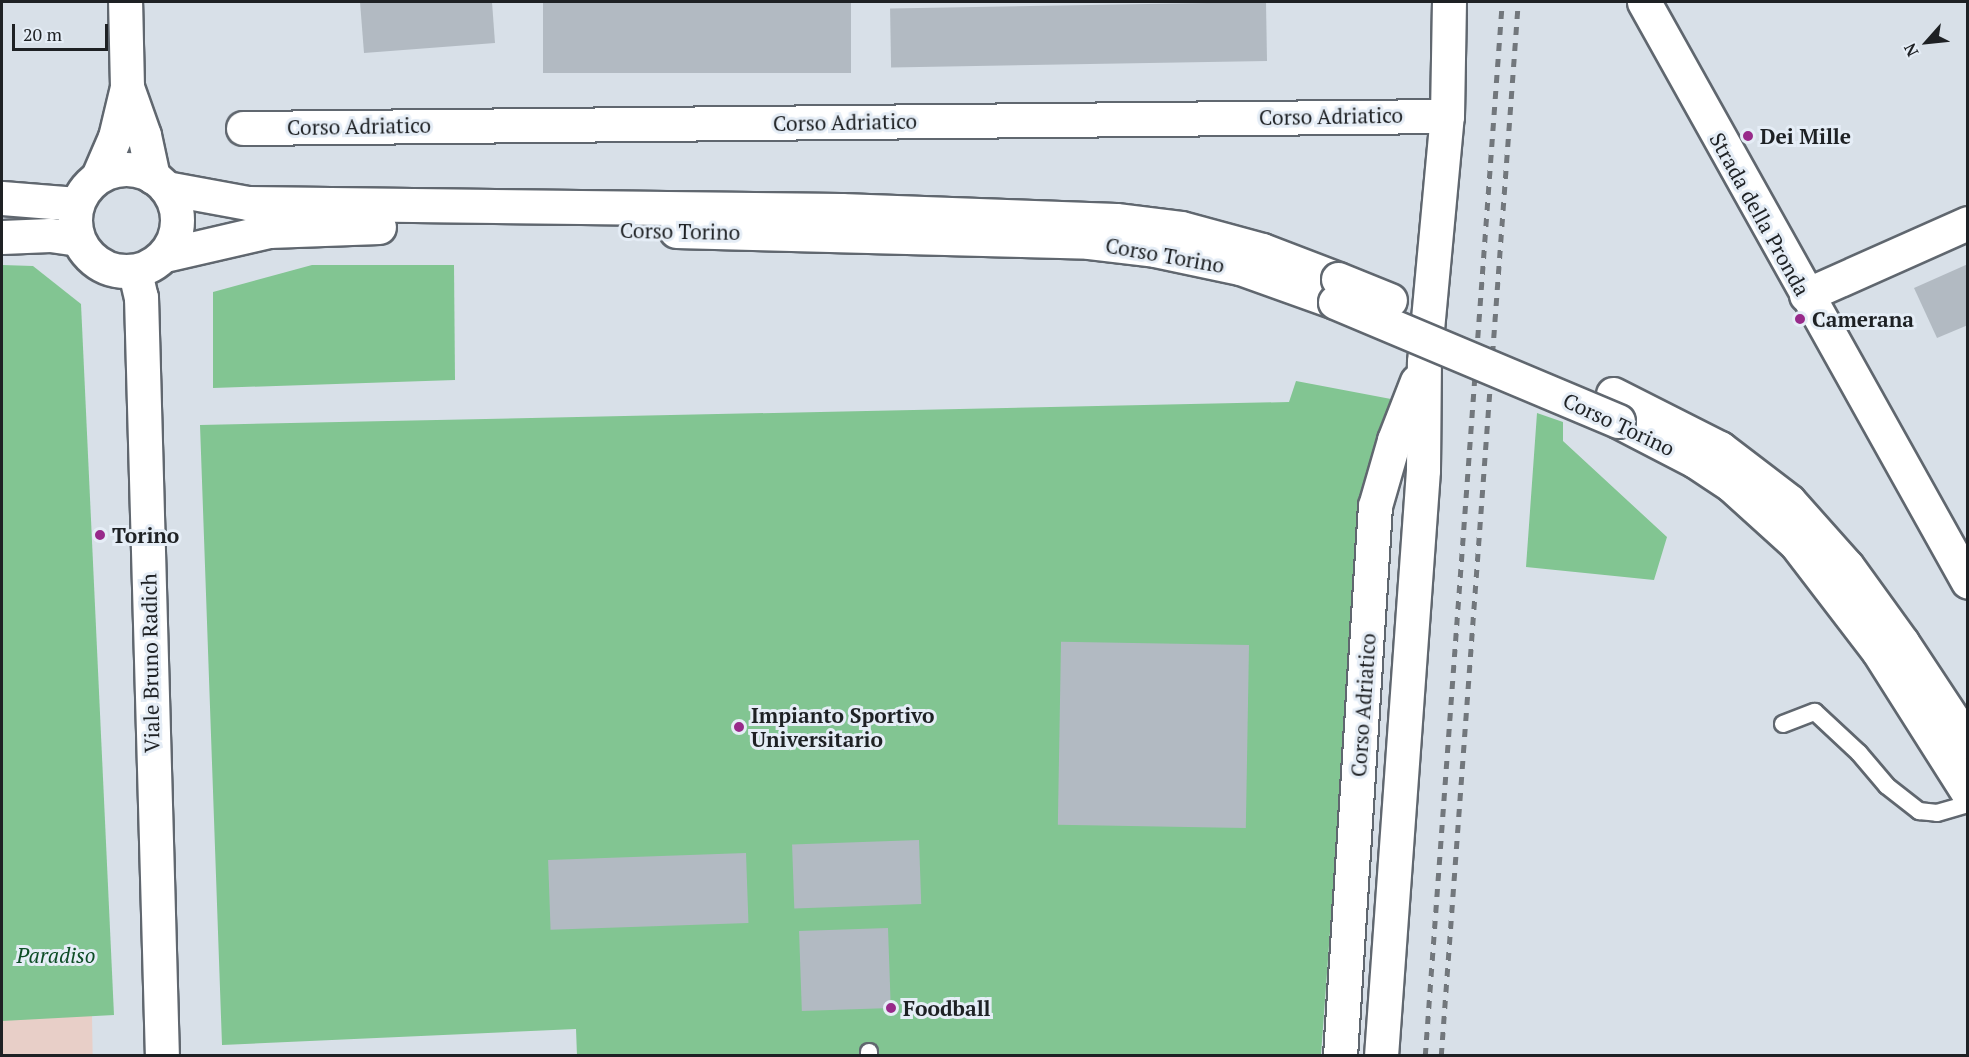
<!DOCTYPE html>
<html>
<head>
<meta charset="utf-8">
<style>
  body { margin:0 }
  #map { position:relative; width:1969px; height:1057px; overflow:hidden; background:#d8e0e8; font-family:"PT Serif",serif }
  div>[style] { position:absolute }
  .education>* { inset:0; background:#e8cfc8; transform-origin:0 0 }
  .green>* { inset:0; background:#82c592 }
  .building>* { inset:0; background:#b2bac2; transform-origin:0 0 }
  .roads { filter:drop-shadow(2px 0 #60676f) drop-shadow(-2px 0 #60676f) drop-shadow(0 2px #60676f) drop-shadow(0 -2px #60676f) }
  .lane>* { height:16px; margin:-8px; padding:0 8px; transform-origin:8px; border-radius:8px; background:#fff }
  .street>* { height:33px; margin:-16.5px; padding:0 16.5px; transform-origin:16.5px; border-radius:16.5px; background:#fff }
  .secondary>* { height:33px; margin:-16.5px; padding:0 16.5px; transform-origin:16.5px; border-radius:16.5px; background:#fff }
  .secondary>.ring { margin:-16.5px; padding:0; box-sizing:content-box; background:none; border:33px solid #fff; border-radius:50% }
  .rail>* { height:4.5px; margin-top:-2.25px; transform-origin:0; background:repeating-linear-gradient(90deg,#72777c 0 8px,transparent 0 16px) }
  .bridges { filter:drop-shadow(2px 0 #60676f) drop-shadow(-2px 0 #60676f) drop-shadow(0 2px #60676f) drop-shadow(0 -2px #60676f) }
  .secondary-bridge>* { height:33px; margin:-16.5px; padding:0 16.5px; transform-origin:16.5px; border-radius:16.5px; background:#fff }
  .dots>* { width:16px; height:16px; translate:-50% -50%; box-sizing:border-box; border:3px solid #e5edf6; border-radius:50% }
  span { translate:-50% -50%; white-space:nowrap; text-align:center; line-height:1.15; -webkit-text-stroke:6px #e5edf6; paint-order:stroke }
  .street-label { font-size:21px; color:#1e2124 }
  .poi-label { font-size:21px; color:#1e2124; font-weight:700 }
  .left { translate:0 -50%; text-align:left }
  .park-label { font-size:21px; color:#0e4d26; font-style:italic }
  .frame { position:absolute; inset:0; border:3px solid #1e2124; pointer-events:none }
  .north { position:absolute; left:1897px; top:12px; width:60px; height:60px; -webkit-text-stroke:4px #e5edf6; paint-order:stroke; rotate:243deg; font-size:16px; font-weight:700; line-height:24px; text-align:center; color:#1e2124 }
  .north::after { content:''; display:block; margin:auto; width:21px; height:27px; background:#1e2124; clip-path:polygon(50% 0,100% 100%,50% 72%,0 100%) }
  .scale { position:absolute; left:12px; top:24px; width:96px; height:27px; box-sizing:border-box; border:3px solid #1e2124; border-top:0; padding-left:8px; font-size:18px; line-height:21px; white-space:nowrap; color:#1e2124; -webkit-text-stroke:4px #e5edf6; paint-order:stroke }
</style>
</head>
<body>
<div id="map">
  <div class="education">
    <i style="left:92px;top:1015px;width:40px;height:90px;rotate:89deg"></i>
  </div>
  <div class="green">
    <i style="clip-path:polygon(2px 265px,33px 266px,81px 304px,114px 1015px,2px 1021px)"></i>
    <i style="clip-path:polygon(312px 265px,454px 265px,455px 380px,213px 388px,213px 292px)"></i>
    <i style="clip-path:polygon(1296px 381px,1391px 399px,1377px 434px,1360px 521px,1321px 1055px,577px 1056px,576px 1029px,222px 1045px,200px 425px,1289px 402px)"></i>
    <i style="clip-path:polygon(1537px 413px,1563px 422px,1563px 441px,1667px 537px,1654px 580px,1526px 567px)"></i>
  </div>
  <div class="building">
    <i style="clip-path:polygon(360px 2px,492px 2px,495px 43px,364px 53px)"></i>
    <i style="left:543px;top:2px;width:308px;height:71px"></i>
    <i style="left:1266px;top:2px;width:59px;height:376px;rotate:89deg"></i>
    <i style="clip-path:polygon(1968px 264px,1968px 325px,1937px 338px,1914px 288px)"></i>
    <i style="left:1249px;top:645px;width:183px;height:188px;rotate:91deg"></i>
    <i style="left:919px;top:840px;width:64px;height:127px;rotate:88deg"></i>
    <i style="left:746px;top:853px;width:70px;height:198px;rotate:88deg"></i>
    <i style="left:888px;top:928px;width:80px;height:89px;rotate:88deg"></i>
  </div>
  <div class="roads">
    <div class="lane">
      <i style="left:1783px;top:724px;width:34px;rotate:-21deg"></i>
      <i style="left:1815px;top:712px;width:60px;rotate:43deg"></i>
      <i style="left:1859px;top:753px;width:43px;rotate:49.7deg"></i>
      <i style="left:1887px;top:786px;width:41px;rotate:38deg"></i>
      <i style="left:1919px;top:811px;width:18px;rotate:6deg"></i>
      <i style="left:1937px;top:813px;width:32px;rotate:-16deg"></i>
      <i style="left:869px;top:1052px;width:4px;rotate:90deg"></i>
    </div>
    <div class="street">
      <i style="left:1644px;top:2px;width:664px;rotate:60.81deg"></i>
      <i style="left:243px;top:128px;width:1204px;rotate:-0.57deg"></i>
      <i style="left:135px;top:272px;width:26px;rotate:77deg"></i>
      <i style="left:141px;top:297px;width:759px;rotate:88.42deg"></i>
      <i style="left:1806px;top:295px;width:177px;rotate:-24deg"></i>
    </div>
    <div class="secondary">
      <i style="left:127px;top:87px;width:51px;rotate:70.5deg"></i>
      <i style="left:144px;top:135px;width:43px;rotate:77.9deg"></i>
      <i class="ring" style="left:75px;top:169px;width:69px;height:69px"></i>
      <i style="left:99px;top:174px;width:40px;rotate:-66.6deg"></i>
      <i style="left:115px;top:137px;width:51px;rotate:-76.5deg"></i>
      <i style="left:127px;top:87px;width:85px;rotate:-91.3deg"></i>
      <i style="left:166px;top:188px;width:83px;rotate:10.4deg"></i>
      <i style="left:248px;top:203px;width:593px;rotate:0.68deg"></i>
      <i style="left:841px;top:210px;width:275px;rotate:2.1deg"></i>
      <i style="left:1116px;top:220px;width:65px;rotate:7deg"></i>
      <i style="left:1181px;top:228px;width:84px;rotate:15.2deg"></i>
      <i style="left:1262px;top:250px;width:81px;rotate:20.9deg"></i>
      <i style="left:2px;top:198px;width:75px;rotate:4.6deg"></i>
      <i style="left:676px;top:231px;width:413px;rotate:1.5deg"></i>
      <i style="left:1089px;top:242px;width:66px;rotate:6.9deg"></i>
      <i style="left:1155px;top:250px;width:87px;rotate:12deg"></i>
      <i style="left:1240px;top:268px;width:101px;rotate:19.7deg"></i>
      <i style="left:2px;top:237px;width:48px;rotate:-2.4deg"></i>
      <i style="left:50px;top:235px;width:28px;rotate:8deg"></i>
      <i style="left:165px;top:255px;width:107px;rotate:-13deg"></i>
      <i style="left:269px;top:231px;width:110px;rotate:-2.1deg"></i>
      <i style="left:1613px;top:394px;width:120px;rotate:26.8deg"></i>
      <i style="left:1720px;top:448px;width:87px;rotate:37.5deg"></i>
      <i style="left:1789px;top:501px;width:87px;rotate:48.3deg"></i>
      <i style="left:1847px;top:566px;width:94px;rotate:54.1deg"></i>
      <i style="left:1902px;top:642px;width:120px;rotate:56.6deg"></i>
      <i style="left:1618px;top:421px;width:87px;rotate:27.5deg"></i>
      <i style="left:1695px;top:461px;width:43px;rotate:33.7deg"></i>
      <i style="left:1731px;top:485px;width:88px;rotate:42.2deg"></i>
      <i style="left:1796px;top:544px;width:135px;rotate:52.5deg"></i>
      <i style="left:1878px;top:651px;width:168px;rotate:57.6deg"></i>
      <i style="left:1340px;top:1056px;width:551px;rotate:-86.36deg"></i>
      <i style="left:1375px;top:506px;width:69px;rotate:-73.9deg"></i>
      <i style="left:1394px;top:440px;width:63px;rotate:-68.7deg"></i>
      <i style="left:1381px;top:1056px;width:588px;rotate:-85.9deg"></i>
      <i style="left:1423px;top:470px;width:108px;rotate:-89.5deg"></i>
      <i style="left:1424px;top:362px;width:247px;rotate:-84.7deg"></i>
      <i style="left:1447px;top:116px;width:114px;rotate:-89deg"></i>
    </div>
  </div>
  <div class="rail">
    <i style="left:1425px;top:1056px;width:1057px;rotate:-85.82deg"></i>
    <i style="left:1441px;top:1056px;width:1057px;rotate:-85.82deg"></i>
  </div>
  <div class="bridges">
    <div class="secondary-bridge">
      <i style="left:1338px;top:279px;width:56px;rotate:22deg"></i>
      <i style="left:1335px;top:302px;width:307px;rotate:22.8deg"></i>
    </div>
  </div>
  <div class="dots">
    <i style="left:1748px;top:136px;background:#982a8a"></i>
    <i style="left:1800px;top:319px;background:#982a8a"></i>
    <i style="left:100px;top:535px;background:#982a8a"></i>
    <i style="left:739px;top:727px;background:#982a8a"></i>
    <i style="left:891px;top:1008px;background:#982a8a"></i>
  </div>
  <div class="street-label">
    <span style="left:1331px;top:116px;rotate:-1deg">Corso Adriatico</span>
    <span style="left:845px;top:122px;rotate:-1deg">Corso Adriatico</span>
    <span style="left:359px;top:126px;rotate:-1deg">Corso Adriatico</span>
    <span style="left:1760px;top:214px;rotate:61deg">Strada della Pronda</span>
    <span style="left:680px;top:231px;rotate:1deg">Corso Torino</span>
    <span style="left:1165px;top:255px;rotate:10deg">Corso Torino</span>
    <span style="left:1619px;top:424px;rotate:25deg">Corso Torino</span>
    <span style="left:150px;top:663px;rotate:-91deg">Viale Bruno Radich</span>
    <span style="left:1363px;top:705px;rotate:-86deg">Corso Adriatico</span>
  </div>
  <div class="poi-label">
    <span class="left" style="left:1760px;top:136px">Dei Mille</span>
    <span class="left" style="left:1812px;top:319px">Camerana</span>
    <span class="left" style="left:112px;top:535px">Torino</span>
    <span class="left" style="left:751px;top:727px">Impianto Sportivo<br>Universitario</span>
    <span class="left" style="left:903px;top:1008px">Foodball</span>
  </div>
  <div class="park-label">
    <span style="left:56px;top:955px">Paradiso</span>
  </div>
  <div class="frame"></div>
  <div class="north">N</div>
  <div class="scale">20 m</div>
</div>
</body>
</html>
